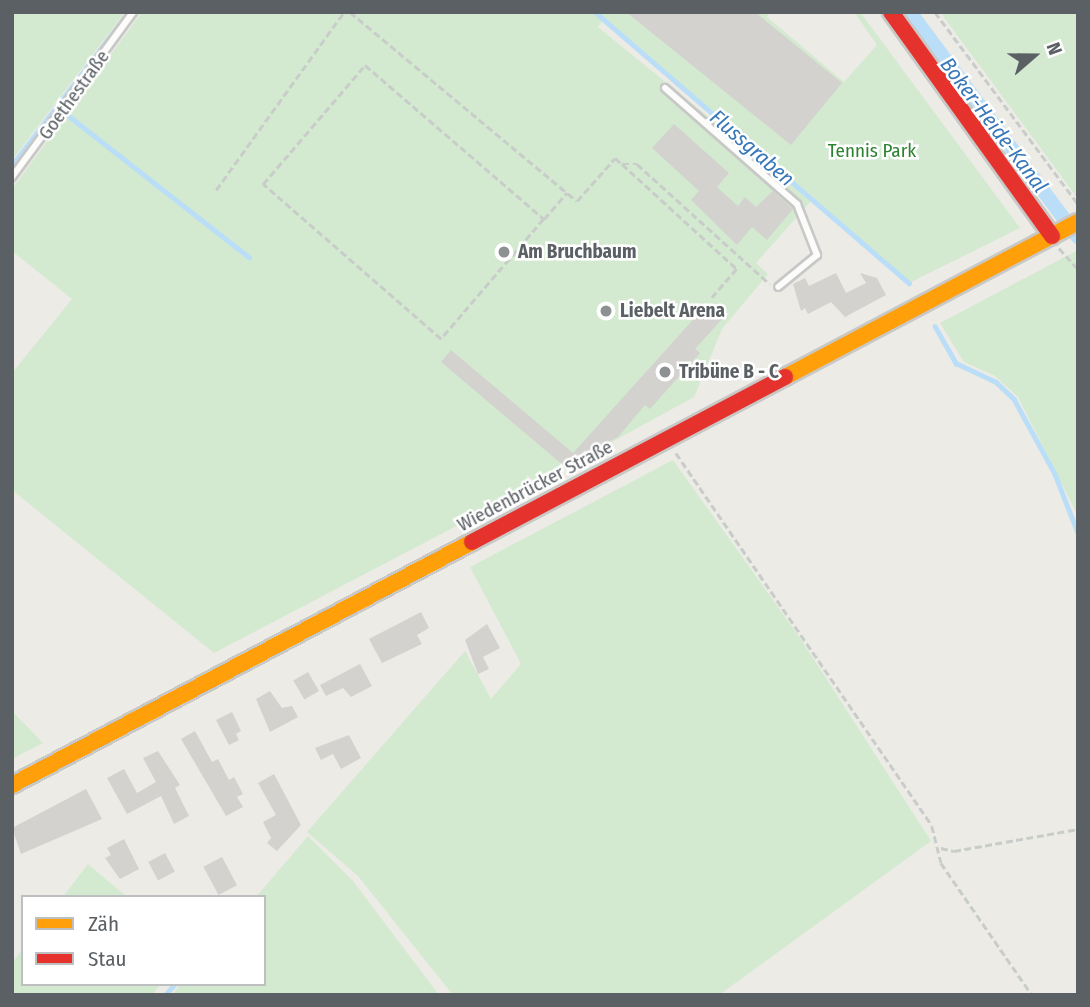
<!DOCTYPE html>
<html>
<head>
<meta charset="utf-8">
<style>
  body { margin:0 }
  #map { position:relative; width:1090px; height:1007px; overflow:hidden; background:#ecebe6; font-family:"Fira Sans Condensed",sans-serif }
  div>[style] { position:absolute }
  .green>* { inset:0; background:#d3ead0 }
  .stream>* { height:4.5px; margin:-2.25px; padding:0 2.25px; transform-origin:2.25px; border-radius:2.25px; background:#badef8 }
  .canal>* { height:14px; margin:-7px; padding:0 7px; transform-origin:7px; border-radius:7px; background:#badef8 }
  .building>* { inset:0; background:#d3d2cf; transform-origin:0 0 }
  .path>* { height:2.5px; margin-top:-1.25px; transform-origin:0; background:repeating-linear-gradient(90deg,#c8cdc9 0 7px,transparent 0 10.5px) }
  .roads { filter:drop-shadow(2px 0 #c8c8c7) drop-shadow(-2px 0 #c8c8c7) drop-shadow(0 2px #c8c8c7) drop-shadow(0 -2px #c8c8c7) }
  .lane>* { height:6px; margin:-3px; padding:0 3px; transform-origin:3px; border-radius:3px; background:#fcfcfb }
  .slow>* { height:16px; margin:-8px; padding:0 8px; transform-origin:8px; border-radius:8px; background:#ff9f0a }
  .jam>* { height:16px; margin:-8px; padding:0 8px; transform-origin:8px; border-radius:8px; background:#e5322d }
  .dots>* { width:19px; height:19px; translate:-50% -50%; box-sizing:border-box; border:4px solid #fff; border-radius:50% }
  span { translate:-50% -50%; white-space:nowrap; text-align:center; line-height:1.15; -webkit-text-stroke:5px #fff; paint-order:stroke }
  .street-label { font-size:19px; color:#5b6065 }
  .park-label { font-size:19px; color:#2d8231 }
  .poi-label { font-size:19px; color:#5b6065; font-weight:700 }
  .left { translate:0 -50%; text-align:left }
  .water-label { font-size:21px; color:#3878b9; font-style:italic }
  .frame { position:absolute; inset:0; border:14px solid #5b6065; pointer-events:none }
  .legend { position:absolute; left:21px; top:895px; width:245px; height:91px; box-sizing:border-box; background:#fff; border:2px solid #bdbfc1; margin:0; padding:9px 12px; list-style:none; font-size:21px; color:#5b6065 }
  .legend li { display:flex; align-items:center; gap:14px; height:35px }
  .legend b { width:35px; border:2px solid #bdbfc1 }
  .north { position:absolute; left:999px; top:21px; width:70px; height:70px; -webkit-text-stroke:5px #fff; paint-order:stroke; rotate:70deg; font-size:19px; font-weight:700; line-height:28px; text-align:center; color:#5b6065 }
  .north::after { content:''; display:block; margin:auto; width:24px; height:32px; background:#5b6065; clip-path:polygon(50% 0,100% 100%,50% 72%,0 100%) }
</style>
</head>
<body>
<div id="map">
  <div class="green">
    <i style="clip-path:polygon(12px 12px,125px 12px,12px 160px)"></i>
    <i style="clip-path:polygon(142px 12px,770px 12px,767px 17px,844px 82px,877px 45px,854px 12px,860px 12px,1020px 228px,909px 283px,603px 20px,598px 27px,811px 201px,756px 263px,768px 274px,722px 329px,694px 397px,537px 483px,527px 475px,525px 490px,214px 653px,12px 490px,12px 373px,72px 299px,12px 251px,12px 189px)"></i>
    <i style="clip-path:polygon(940px 12px,1078px 12px,1078px 195px,1076px 196px)"></i>
    <i style="clip-path:polygon(1078px 250px,1078px 516px,1018px 397px,995px 376px,964px 362px,940px 323px)"></i>
    <i style="clip-path:polygon(673px 460px,800px 638px,931px 841px,719px 995px,453px 995px,358px 876px,307px 832px,465px 651px,491px 699px,521px 664px,470px 567px)"></i>
    <i style="clip-path:polygon(12px 711px,43px 743px,12px 759px)"></i>
    <i style="clip-path:polygon(308px 836px,353px 881px,439px 995px,172px 995px,181px 984px,264px 984px,264px 897px,256px 897px)"></i>
    <i style="clip-path:polygon(88px 864px,127px 897px,63px 897px)"></i>
    <i style="clip-path:polygon(23px 949px,23px 984px,161px 984px,152px 995px,12px 995px,12px 963px)"></i>
  </div>
  <div class="stream">
    <i style="left:595px;top:12px;width:415px;rotate:40.8deg"></i>
    <i style="left:69px;top:116px;width:229px;rotate:38.1deg"></i>
    <i style="left:12px;top:165px;width:191px;rotate:-52.7deg"></i>
    <i style="left:935px;top:326px;width:43px;rotate:60.4deg"></i>
    <i style="left:956px;top:363px;width:44px;rotate:25.4deg"></i>
    <i style="left:996px;top:382px;width:25px;rotate:43deg"></i>
    <i style="left:1014px;top:399px;width:85px;rotate:61.3deg"></i>
    <i style="left:1055px;top:474px;width:63px;rotate:68.7deg"></i>
    <i style="left:165px;top:995px;width:15px;rotate:-48deg"></i>
  </div>
  <div class="canal">
    <i style="left:910px;top:12px;width:281px;rotate:53.3deg"></i>
  </div>
  <div class="building">
    <i style="clip-path:polygon(626px 12px,755px 12px,842px 83px,791px 145px)"></i>
    <i style="clip-path:polygon(674px 124px,729px 173px,717px 187px,738px 206px,745px 197px,756px 207px,773px 191px,793px 209px,767px 240px,752px 227px,737px 245px,691px 200px,699px 191px,652px 148px)"></i>
    <i style="clip-path:polygon(836px 273px,846px 293px,866px 283px,860px 273px,877px 278px,886px 295px,845px 317px,831px 302px,808px 314px,805px 308px,801px 311px,793px 284px,805px 278px,809px 286px)"></i>
    <i style="clip-path:polygon(708px 303px,724px 317px,695px 349px,700px 353px,650px 409px,645px 405px,618px 437px,564px 466px,441px 362px,451px 350px,573px 453px)"></i>
    <i style="clip-path:polygon(421px 612px,429px 628px,417px 635px,422px 644px,382px 663px,369px 639px)"></i>
    <i style="clip-path:polygon(487px 624px,500px 648px,483px 657px,489px 669px,478px 674px,465px 640px)"></i>
    <i style="clip-path:polygon(360px 664px,372px 686px,351px 697px,343px 688px,326px 696px,320px 685px)"></i>
    <i style="left:308px;top:672px;width:22px;height:17px;rotate:60deg"></i>
    <i style="clip-path:polygon(270px 691px,282px 708px,292px 706px,298px 717px,270px 732px,256px 699px)"></i>
    <i style="clip-path:polygon(232px 712px,241px 731px,236px 734px,239px 740px,229px 745px,216px 720px)"></i>
    <i style="clip-path:polygon(195px 731px,212px 762px,218px 759px,229px 780px,234px 777px,243px 794px,237px 797px,243px 807px,226px 816px,181px 739px)"></i>
    <i style="clip-path:polygon(349px 735px,361px 758px,341px 769px,333px 754px,321px 760px,315px 748px)"></i>
    <i style="clip-path:polygon(158px 751px,180px 785px,175px 788px,189px 816px,174px 824px,161px 796px,127px 814px,107px 778px,124px 769px,137px 793px,156px 782px,143px 758px)"></i>
    <i style="clip-path:polygon(274px 774px,301px 825px,277px 851px,267px 843px,271px 838px,263px 822px,276px 815px,258px 783px)"></i>
    <i style="clip-path:polygon(86px 789px,102px 819px,21px 854px,12px 828px)"></i>
    <i style="clip-path:polygon(124px 839px,139px 869px,120px 879px,105px 858px,111px 855px,107px 848px)"></i>
    <i style="left:165px;top:853px;width:21px;height:19px;rotate:62deg"></i>
    <i style="left:222px;top:857px;width:32px;height:21px;rotate:62deg"></i>
  </div>
  <div class="path">
    <i style="left:350px;top:12px;width:295px;rotate:39.8deg"></i>
    <i style="left:577px;top:201px;width:57px;rotate:-48.5deg"></i>
    <i style="left:615px;top:158px;width:9px;rotate:41deg"></i>
    <i style="left:622px;top:164px;width:15px"></i>
    <i style="left:637px;top:164px;width:179px;rotate:42.1deg"></i>
    <i style="left:935px;top:12px;width:239px;rotate:53.3deg"></i>
    <i style="left:622px;top:164px;width:156px;rotate:42.4deg"></i>
    <i style="left:737px;top:269px;width:38px;rotate:131deg"></i>
    <i style="left:216px;top:190px;width:219px;rotate:-54.3deg"></i>
    <i style="left:544px;top:219px;width:158px;rotate:130.6deg"></i>
    <i style="left:441px;top:339px;width:236px;rotate:-139deg"></i>
    <i style="left:263px;top:184px;width:157px;rotate:-49.4deg"></i>
    <i style="left:365px;top:65px;width:236px;rotate:40.7deg"></i>
    <i style="left:544px;top:219px;width:35px;rotate:-49deg"></i>
    <i style="left:1059px;top:248px;width:28px;rotate:48deg"></i>
    <i style="left:676px;top:453px;width:452px;rotate:55.5deg"></i>
    <i style="left:932px;top:826px;width:38px;rotate:76deg"></i>
    <i style="left:941px;top:863px;width:160px;rotate:55.4deg"></i>
    <i style="left:941px;top:848px;width:13px;rotate:13deg"></i>
    <i style="left:954px;top:851px;width:126px;rotate:-10.1deg"></i>
  </div>
  <div class="roads">
    <div class="lane">
      <i style="left:665px;top:88px;width:176px;rotate:41.3deg"></i>
      <i style="left:797px;top:204px;width:55px;rotate:68.6deg"></i>
      <i style="left:817px;top:255px;width:50px;rotate:140.6deg"></i>
      <i style="left:12px;top:177px;width:205px;rotate:-53.7deg"></i>
    </div>
    <div class="slow">
      <i style="left:785px;top:377px;width:331px;rotate:-27.9deg"></i>
      <i style="left:12px;top:785px;width:520px;rotate:-27.85deg"></i>
    </div>
    <div class="jam">
      <i style="left:891px;top:12px;width:276px;rotate:54.3deg"></i>
      <i style="left:472px;top:542px;width:354px;rotate:-27.8deg"></i>
    </div>
  </div>
  <div class="dots">
    <i style="left:504px;top:252px;background:#8e9192"></i>
    <i style="left:606px;top:311px;background:#8e9192"></i>
    <i style="left:665px;top:372px;background:#8e9192"></i>
  </div>
  <div class="street-label">
    <span style="left:74px;top:95px;rotate:-54deg">Goethestraße</span>
    <span style="left:535px;top:486px;rotate:-28deg">Wiedenbrücker Straße</span>
  </div>
  <div class="park-label">
    <span style="left:872px;top:151px">Tennis Park</span>
  </div>
  <div class="poi-label">
    <span class="left" style="left:518px;top:252px">Am Bruchbaum</span>
    <span class="left" style="left:620px;top:311px">Liebelt Arena</span>
    <span class="left" style="left:679px;top:372px">Tribüne B - C</span>
  </div>
  <div class="water-label">
    <span style="left:994px;top:125px;rotate:53deg">Boker-Heide-Kanal</span>
    <span style="left:752px;top:148px;rotate:41deg">Flussgraben</span>
  </div>
  <div class="frame"></div>
  <ul class="legend">
  <li><b style="height:9px;background:#ff9f0a"></b>Zäh</li>
  <li><b style="height:9px;background:#e5322d"></b>Stau</li>
  </ul>
  <div class="north">N</div>
</div>
</body>
</html>
